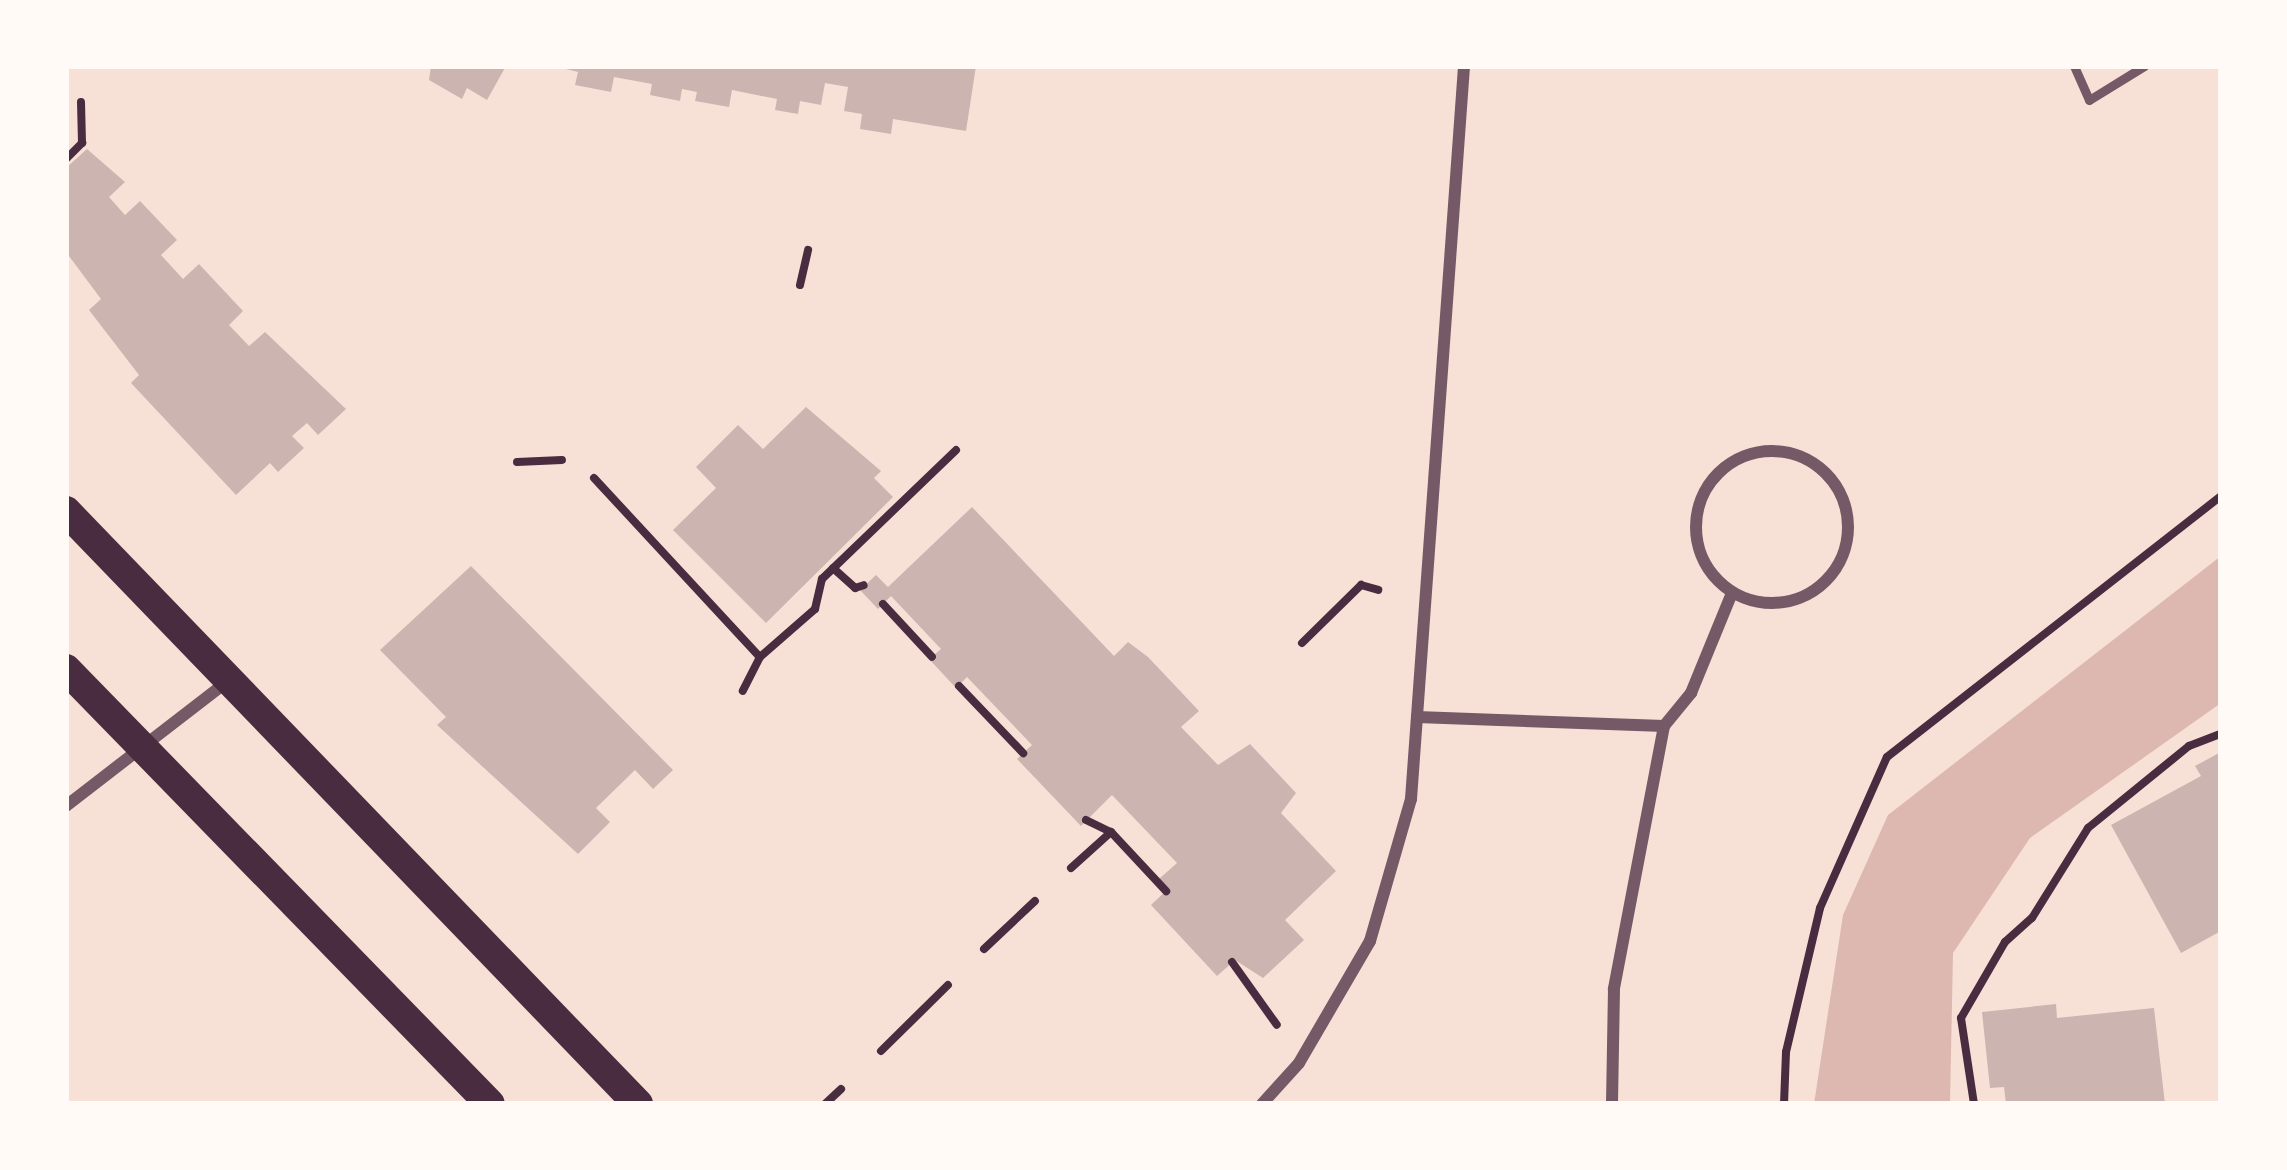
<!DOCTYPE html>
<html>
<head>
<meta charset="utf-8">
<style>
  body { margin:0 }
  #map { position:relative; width:2287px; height:1170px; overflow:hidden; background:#f7e1d7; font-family:Figtree,sans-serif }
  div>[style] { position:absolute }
  .water>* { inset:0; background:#dcb8b0 }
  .building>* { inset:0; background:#ccb4b1 }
  .path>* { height:8px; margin:-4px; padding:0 4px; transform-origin:4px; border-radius:4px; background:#4a2c40 }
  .service>* { height:9px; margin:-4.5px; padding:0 4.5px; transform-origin:4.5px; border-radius:4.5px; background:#755966 }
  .minor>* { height:12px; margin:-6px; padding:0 6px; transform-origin:6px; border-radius:6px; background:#755966 }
  .minor>.ring { margin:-6px; padding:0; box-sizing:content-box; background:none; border:12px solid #755966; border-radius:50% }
  .primary>* { height:30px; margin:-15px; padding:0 15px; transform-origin:15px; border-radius:15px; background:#4a2c40 }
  span { translate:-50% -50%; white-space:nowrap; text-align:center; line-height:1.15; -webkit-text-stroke:12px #fffaf5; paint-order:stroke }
  .frame { position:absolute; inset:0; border:69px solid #fffaf5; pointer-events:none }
</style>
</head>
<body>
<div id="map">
  <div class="water">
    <i style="clip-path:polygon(2221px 556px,2221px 703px,2030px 838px,1953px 953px,1950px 1104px,1814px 1104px,1843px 915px,1888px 815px)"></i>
  </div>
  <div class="building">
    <i style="clip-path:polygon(431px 66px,506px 66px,487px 100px,467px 88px,462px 99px,429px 80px)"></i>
    <i style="clip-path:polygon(554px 66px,976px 66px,966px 131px,893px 119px,891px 134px,860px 129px,862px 114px,844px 111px,848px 87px,825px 83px,821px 105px,800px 101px,798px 114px,775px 110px,777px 99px,732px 90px,729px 107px,695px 101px,697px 92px,682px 89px,680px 101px,650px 95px,652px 84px,614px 77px,611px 92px,575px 85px,578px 72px)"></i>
    <i style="clip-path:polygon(87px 149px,125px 182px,109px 197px,125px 215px,140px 201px,177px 240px,161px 255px,183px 279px,199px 264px,243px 311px,229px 325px,249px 346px,265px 332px,346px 409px,318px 435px,307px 423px,292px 436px,304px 448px,278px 472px,270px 463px,236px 495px,131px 383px,139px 375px,89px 310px,101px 299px,66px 252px,66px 168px)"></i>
    <i style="clip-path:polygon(806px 407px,881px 471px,874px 478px,893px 497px,766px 623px,673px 530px,716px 488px,696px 467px,738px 425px,763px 449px)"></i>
    <i style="clip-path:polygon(972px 507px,1114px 656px,1128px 642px,1148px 657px,1199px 711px,1181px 727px,1218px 765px,1250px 744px,1296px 793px,1281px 813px,1336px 871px,1285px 920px,1304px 940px,1263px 978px,1235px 960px,1217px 976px,1151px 905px,1168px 889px,1159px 879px,1177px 863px,1112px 795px,1081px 826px,1017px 759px,1032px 745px,967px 677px,956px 688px,929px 659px,941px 649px,891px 596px,878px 609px,860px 590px,876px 575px,888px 587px)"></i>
    <i style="clip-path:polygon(471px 566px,673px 770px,653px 789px,635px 770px,596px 808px,610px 822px,578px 854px,437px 725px,446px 717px,380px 650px)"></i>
    <i style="clip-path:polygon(2221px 752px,2221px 931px,2181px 953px,2111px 825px,2201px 776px,2195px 766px)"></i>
    <i style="clip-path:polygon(2056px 1004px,2057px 1018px,2154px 1008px,2165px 1104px,2006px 1104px,2004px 1087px,1990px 1088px,1982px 1012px)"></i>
  </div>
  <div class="path">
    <i style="left:66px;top:159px;width:23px;rotate:-45deg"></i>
    <i style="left:82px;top:143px;width:41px;rotate:-91.4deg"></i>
    <i style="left:800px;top:285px;width:36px;rotate:-77deg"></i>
    <i style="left:517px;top:462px;width:45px;rotate:-2.5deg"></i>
    <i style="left:594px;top:478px;width:244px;rotate:47.2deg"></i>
    <i style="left:760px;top:657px;width:38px;rotate:117deg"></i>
    <i style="left:833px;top:568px;width:30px;rotate:42deg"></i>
    <i style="left:855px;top:588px;width:9px;rotate:-18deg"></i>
    <i style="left:883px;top:604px;width:72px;rotate:47.2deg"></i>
    <i style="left:1302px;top:643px;width:83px;rotate:-44.5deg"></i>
    <i style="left:1361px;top:585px;width:18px;rotate:16deg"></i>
    <i style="left:760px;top:657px;width:73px;rotate:-41.1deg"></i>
    <i style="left:815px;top:609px;width:31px;rotate:-77deg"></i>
    <i style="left:822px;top:579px;width:186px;rotate:-43.9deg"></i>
    <i style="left:959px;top:686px;width:93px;rotate:46.3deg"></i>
    <i style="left:1086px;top:820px;width:28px;rotate:26deg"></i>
    <i style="left:1071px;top:868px;width:54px;rotate:-42deg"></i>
    <i style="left:1111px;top:832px;width:81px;rotate:47deg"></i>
    <i style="left:984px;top:949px;width:70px;rotate:-43.3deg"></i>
    <i style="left:1232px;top:962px;width:77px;rotate:54.5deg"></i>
    <i style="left:881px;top:1051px;width:94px;rotate:-44.6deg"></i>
    <i style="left:825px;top:1104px;width:22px;rotate:-43deg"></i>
    <i style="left:1784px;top:1104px;width:52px;rotate:-87.8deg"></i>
    <i style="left:1786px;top:1052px;width:148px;rotate:-76.7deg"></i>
    <i style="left:1820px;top:908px;width:165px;rotate:-66.1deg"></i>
    <i style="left:1887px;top:757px;width:424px;rotate:-38deg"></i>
    <i style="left:1974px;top:1104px;width:87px;rotate:-98.6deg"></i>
    <i style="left:1961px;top:1018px;width:88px;rotate:-59.9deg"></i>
    <i style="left:2005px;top:942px;width:36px;rotate:-42deg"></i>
    <i style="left:2032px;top:918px;width:106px;rotate:-58.1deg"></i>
    <i style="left:2088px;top:828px;width:130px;rotate:-39.1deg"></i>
    <i style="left:2189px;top:746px;width:34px;rotate:-21deg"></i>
  </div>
  <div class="service">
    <i style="left:2074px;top:66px;width:37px;rotate:66deg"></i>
    <i style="left:2089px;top:100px;width:65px;rotate:-31.7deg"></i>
  </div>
  <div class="minor">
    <i class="ring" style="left:1696px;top:451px;width:140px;height:140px"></i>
    <i style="left:1417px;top:717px;width:247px;rotate:2.1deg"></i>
    <i style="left:1664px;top:726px;width:268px;rotate:100.8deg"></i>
    <i style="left:1614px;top:989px;width:115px;rotate:91deg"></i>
    <i style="left:1664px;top:726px;width:43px;rotate:-50.7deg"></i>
    <i style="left:1691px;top:693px;width:108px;rotate:-67.7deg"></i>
    <i style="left:66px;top:806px;width:205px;rotate:-37.7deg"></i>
    <i style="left:1262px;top:1104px;width:55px;rotate:-47.9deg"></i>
    <i style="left:1299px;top:1063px;width:141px;rotate:-59.8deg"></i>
    <i style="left:1370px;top:941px;width:148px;rotate:-73.9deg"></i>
    <i style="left:1411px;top:799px;width:735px;rotate:-85.86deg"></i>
  </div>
  <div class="primary">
    <i style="left:66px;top:511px;width:824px;rotate:46.03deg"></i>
    <i style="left:66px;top:669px;width:607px;rotate:45.73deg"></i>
  </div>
  <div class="frame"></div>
</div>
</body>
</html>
